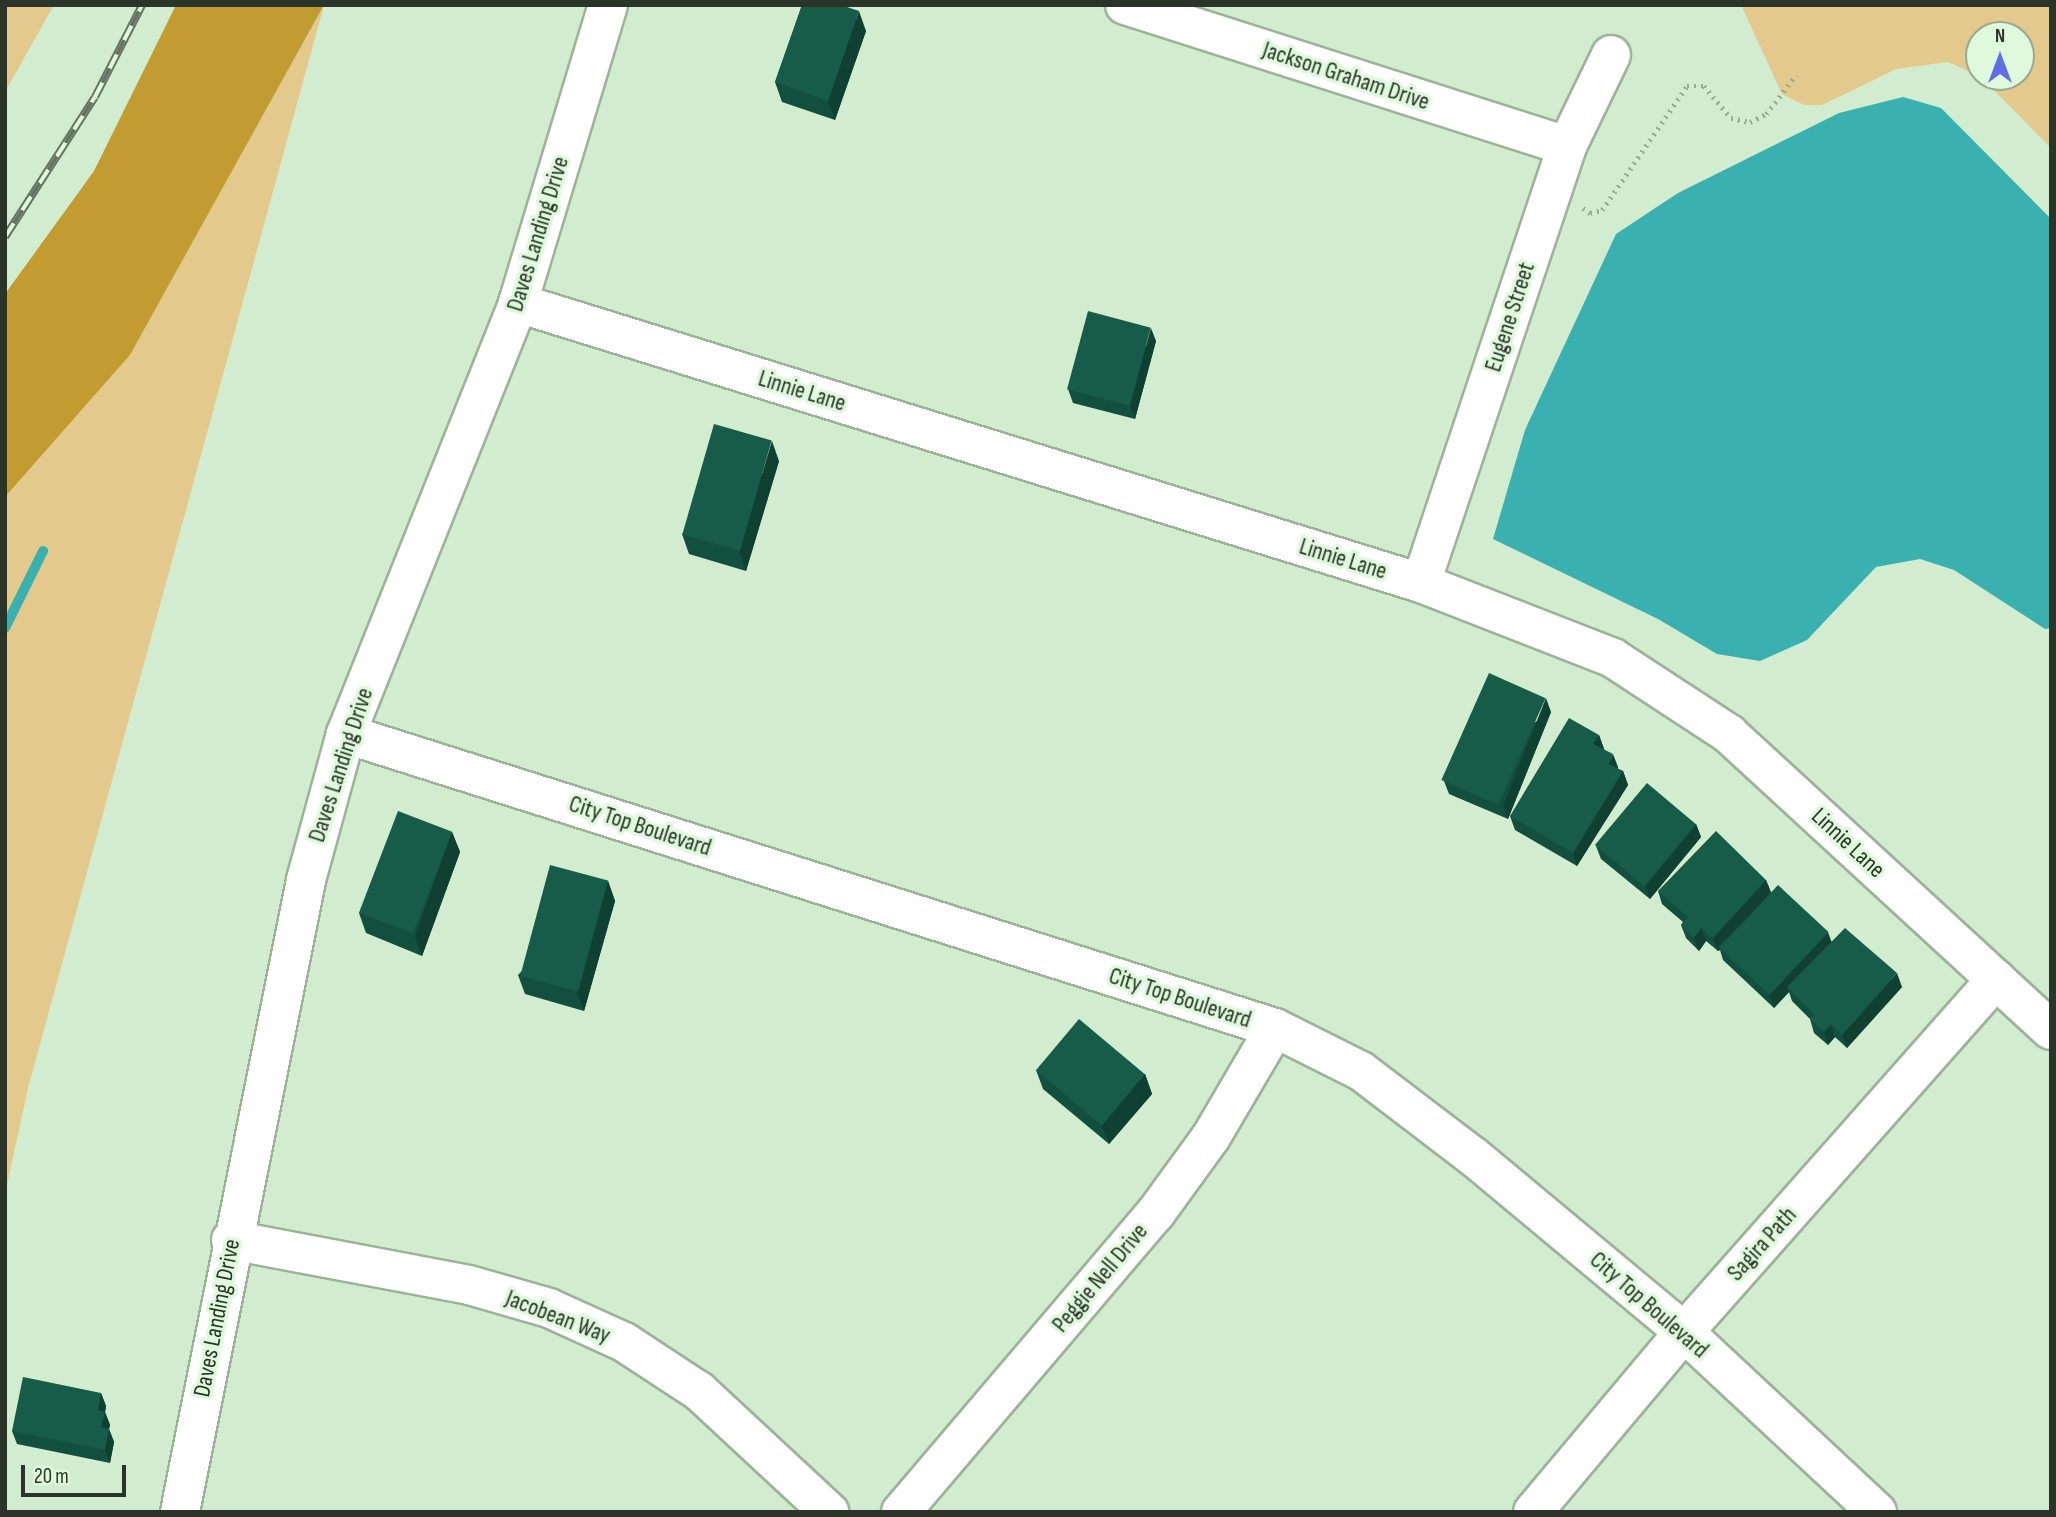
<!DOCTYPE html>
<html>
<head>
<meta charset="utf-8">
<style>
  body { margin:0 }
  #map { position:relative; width:2056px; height:1517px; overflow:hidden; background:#d2eccf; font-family:"Sofia Sans Condensed",sans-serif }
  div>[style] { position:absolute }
  .green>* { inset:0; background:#e3c98b }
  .forest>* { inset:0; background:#c29c31 }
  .water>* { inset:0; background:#3bb0b0 }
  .stream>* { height:10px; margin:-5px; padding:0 5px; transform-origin:5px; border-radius:5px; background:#3bb0b0 }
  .path>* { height:4.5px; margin-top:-2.25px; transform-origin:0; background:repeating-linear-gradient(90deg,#98ac95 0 2px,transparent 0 7px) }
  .roads { filter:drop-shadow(2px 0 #9bb397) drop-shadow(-2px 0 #9bb397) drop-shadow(0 2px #9bb397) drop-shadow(0 -2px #9bb397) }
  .minor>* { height:38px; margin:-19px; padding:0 19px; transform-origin:19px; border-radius:19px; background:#fff }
  .rail>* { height:8px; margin-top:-4px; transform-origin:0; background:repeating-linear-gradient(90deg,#dff9dc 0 16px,#657463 0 32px); box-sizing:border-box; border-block:2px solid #657463 }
  .wall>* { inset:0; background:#134f3e }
  .shaded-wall>* { inset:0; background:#0f4032 }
  .building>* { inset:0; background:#165c48; transform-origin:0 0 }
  span { translate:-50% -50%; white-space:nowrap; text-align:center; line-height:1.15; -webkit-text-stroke:7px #dff9dc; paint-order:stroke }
  .street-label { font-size:24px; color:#2b3429 }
  .frame { position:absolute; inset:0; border:7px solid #2b3429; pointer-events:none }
  .north { position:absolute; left:1965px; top:21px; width:70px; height:70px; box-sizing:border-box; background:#dff9dc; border:2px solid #97aa94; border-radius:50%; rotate:0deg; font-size:19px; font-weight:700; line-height:28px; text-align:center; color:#2b3429 }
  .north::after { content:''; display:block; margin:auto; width:24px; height:32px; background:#626ce4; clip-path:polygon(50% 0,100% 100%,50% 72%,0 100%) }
  .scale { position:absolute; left:21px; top:1465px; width:105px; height:32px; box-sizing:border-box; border:4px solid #2b3429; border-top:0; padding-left:9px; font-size:21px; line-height:24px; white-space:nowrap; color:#2b3429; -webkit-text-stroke:5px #dff9dc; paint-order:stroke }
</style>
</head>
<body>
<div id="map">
  <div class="green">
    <i style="clip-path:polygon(5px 5px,54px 5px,5px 92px)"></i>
    <i style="clip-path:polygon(324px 5px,28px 1088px,5px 1194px,5px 497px,130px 355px)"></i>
    <i style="clip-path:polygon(1741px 5px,2051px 5px,2051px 148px,1981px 77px,2021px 77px,2021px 35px,1979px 35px,1979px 76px,1948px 62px,1896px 69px,1822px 105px,1804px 105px,1782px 94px)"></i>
  </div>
  <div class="forest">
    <i style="clip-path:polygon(176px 5px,324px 5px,130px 355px,5px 497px,5px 294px,94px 171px)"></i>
  </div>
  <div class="water">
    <i style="clip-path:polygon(1903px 97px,1941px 108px,2051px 219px,2051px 628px,2045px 629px,1954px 570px,1920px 559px,1876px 567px,1807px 640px,1760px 661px,1717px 654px,1658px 619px,1493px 539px,1525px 430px,1616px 234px,1678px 193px,1839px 113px)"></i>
  </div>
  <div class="stream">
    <i style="left:5px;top:628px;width:86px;rotate:-63.7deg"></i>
  </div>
  <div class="path">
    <i style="left:1583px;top:208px;width:9px;rotate:36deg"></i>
    <i style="left:1590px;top:213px;width:12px;rotate:-14deg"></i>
    <i style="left:1602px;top:210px;width:150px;rotate:-55.6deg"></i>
    <i style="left:1687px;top:86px;width:17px"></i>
    <i style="left:1704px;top:86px;width:42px;rotate:49.8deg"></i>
    <i style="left:1731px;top:118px;width:19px;rotate:12deg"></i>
    <i style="left:1750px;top:122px;width:18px;rotate:-27deg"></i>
    <i style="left:1766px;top:114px;width:49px;rotate:-52.4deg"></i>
  </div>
  <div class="roads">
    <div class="minor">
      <i style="left:1125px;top:5px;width:464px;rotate:17.7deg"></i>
      <i style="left:518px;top:303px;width:945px;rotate:17.23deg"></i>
      <i style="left:1421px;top:583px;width:206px;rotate:21.3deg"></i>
      <i style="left:1613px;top:658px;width:139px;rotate:33.2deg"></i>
      <i style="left:1729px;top:734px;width:437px;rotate:42.6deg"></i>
      <i style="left:1421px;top:583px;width:461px;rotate:-71.5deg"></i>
      <i style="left:1567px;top:146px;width:101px;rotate:-64.2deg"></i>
      <i style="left:346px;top:734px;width:974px;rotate:17.56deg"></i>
      <i style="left:1275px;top:1028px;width:96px;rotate:26.6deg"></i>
      <i style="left:1361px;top:1071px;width:142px;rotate:37.3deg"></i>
      <i style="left:1474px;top:1157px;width:273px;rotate:39.8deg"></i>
      <i style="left:1684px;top:1332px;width:264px;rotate:43deg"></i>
      <i style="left:231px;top:1240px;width:242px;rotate:10.7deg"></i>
      <i style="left:469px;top:1285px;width:83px;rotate:16deg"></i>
      <i style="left:549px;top:1308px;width:82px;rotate:24.4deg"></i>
      <i style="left:624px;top:1342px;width:90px;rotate:33.2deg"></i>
      <i style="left:699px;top:1391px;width:178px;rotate:42.9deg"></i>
      <i style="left:180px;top:1512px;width:644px;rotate:-78.72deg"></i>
      <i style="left:306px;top:880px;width:151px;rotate:-74.7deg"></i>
      <i style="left:346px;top:734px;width:464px;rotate:-68.2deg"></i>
      <i style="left:518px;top:303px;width:311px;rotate:-73.2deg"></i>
      <i style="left:901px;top:1512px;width:392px;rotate:-49.6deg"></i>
      <i style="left:1155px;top:1214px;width:95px;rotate:-54deg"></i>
      <i style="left:1211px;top:1137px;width:126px;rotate:-59.6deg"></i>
      <i style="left:1533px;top:1512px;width:235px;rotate:-50deg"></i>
      <i style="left:1684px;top:1332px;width:471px;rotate:-48.5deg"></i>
    </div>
  </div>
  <div class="rail">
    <i style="left:5px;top:237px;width:166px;rotate:-57.3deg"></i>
    <i style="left:95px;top:97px;width:103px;rotate:-62.9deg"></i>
  </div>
  <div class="wall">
    <i style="clip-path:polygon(802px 5px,847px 5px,846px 7px,866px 31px,835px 120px,782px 102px,775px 82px)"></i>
    <i style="clip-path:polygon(1156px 341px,1135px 419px,1073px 403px,1068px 389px)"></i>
    <i style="clip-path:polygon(779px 461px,746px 571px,689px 554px,682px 534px)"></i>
    <i style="clip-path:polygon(1551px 712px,1508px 819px,1449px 794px,1444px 781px)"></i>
    <i style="clip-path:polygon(1599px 735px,1604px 749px,1618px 767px,1618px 769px,1623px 771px,1628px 785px,1577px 866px,1515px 830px,1510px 816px)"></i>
    <i style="clip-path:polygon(1696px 824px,1701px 837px,1650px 899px,1601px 859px,1596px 846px)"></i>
    <i style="clip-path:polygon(452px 832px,460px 852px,422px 956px,366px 933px,359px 913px)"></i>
    <i style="clip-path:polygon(1766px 880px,1771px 892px,1832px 942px,1902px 987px,1847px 1048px,1835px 1037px,1828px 1045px,1814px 1033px,1810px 1019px,1792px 1001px,1789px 992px,1774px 1008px,1723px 960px,1720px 950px,1718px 951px,1706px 941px,1699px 951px,1686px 938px,1681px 925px,1683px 922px,1662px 904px,1658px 891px)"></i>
    <i style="clip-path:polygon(608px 881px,615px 901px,584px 1011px,525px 994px,518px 975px)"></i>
    <i style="clip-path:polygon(1036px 1070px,1145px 1074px,1152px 1094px,1109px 1144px,1043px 1089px)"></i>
    <i style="clip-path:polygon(101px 1393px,106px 1406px,105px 1412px,110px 1425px,109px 1429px,114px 1442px,110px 1463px,17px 1444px,12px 1431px)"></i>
  </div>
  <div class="shaded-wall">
    <i style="clip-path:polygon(859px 11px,866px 31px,835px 120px,828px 101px)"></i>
    <i style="clip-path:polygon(1151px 328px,1156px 341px,1135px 419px,1130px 405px)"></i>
    <i style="clip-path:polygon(772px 441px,779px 461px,746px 571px,739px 551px)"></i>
    <i style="clip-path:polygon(1546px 698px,1551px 712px,1508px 819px,1503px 806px)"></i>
    <i style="clip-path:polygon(1599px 735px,1604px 749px,1598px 757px,1593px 744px)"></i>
    <i style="clip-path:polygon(1613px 754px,1618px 767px,1614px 778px,1609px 764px)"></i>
    <i style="clip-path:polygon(1623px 771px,1628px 785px,1577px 866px,1573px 853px)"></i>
    <i style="clip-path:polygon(1696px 824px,1701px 837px,1650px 899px,1646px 886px)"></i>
    <i style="clip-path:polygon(452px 832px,460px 852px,422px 956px,415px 936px)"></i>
    <i style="clip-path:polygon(1766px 880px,1771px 893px,1718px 947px,1720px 950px,1718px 951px,1713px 938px)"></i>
    <i style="clip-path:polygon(608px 881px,615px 901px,584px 1011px,577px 992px)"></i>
    <i style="clip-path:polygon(1701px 928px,1706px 941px,1699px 951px,1694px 938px)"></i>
    <i style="clip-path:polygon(1828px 932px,1833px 946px,1787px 987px,1789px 992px,1774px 1008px,1769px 994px)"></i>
    <i style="clip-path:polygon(1897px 973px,1902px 987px,1847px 1048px,1842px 1035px)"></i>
    <i style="clip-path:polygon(1831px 1024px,1835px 1037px,1828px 1045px,1824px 1032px)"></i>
    <i style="clip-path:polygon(1145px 1074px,1152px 1094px,1109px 1144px,1102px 1125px)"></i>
    <i style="clip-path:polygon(101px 1393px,106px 1406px,105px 1412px,110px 1425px,106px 1441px,101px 1427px,98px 1410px)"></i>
    <i style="clip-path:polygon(109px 1429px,114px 1442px,110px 1463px,105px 1450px)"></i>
  </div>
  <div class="building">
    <i style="clip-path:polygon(802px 5px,841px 5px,859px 11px,828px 101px,775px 82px)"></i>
    <i style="left:1088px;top:311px;width:65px;height:81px;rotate:15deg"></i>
    <i style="left:714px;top:424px;width:60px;height:115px;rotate:16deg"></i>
    <i style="left:1489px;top:673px;width:62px;height:117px;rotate:24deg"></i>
    <i style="clip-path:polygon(1569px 718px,1599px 735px,1593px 744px,1613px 754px,1609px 764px,1623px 771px,1573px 853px,1510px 816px)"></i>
    <i style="left:1647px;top:783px;width:64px;height:81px;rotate:40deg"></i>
    <i style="left:398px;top:811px;width:58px;height:109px;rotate:21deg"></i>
    <i style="clip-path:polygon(1716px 831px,1766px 880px,1713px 938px,1701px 928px,1694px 938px,1681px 925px,1688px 917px,1658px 891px)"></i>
    <i style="left:550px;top:865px;width:60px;height:115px;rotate:15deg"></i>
    <i style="left:1778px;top:885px;width:69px;height:86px;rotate:43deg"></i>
    <i style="clip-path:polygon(1845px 928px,1897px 973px,1842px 1035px,1831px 1024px,1824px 1032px,1810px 1019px,1815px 1015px,1787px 987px)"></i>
    <i style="left:1079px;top:1019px;width:86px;height:67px;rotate:40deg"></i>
    <i style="clip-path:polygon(23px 1377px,101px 1393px,98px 1410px,105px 1412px,101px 1427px,109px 1429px,105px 1450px,12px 1431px)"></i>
  </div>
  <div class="street-label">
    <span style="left:1346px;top:76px;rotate:18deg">Jackson Graham Drive</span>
    <span style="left:538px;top:234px;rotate:-73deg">Daves Landing Drive</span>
    <span style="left:1510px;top:317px;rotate:-72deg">Eugene Street</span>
    <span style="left:802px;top:391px;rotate:17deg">Linnie Lane</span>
    <span style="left:1343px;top:559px;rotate:17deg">Linnie Lane</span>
    <span style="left:341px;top:765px;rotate:-72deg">Daves Landing Drive</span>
    <span style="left:640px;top:826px;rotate:18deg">City Top Boulevard</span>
    <span style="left:1848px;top:843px;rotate:43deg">Linnie Lane</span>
    <span style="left:1180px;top:998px;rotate:18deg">City Top Boulevard</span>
    <span style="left:1762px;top:1244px;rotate:-48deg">Sagira Path</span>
    <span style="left:1100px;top:1278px;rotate:-50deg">Peggie Nell Drive</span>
    <span style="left:1649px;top:1305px;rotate:41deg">City Top Boulevard</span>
    <span style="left:558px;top:1317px;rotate:21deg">Jacobean Way</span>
    <span style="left:217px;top:1318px;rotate:-79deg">Daves Landing Drive</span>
  </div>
  <div class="frame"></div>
  <div class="north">N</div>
  <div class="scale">20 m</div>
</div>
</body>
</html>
